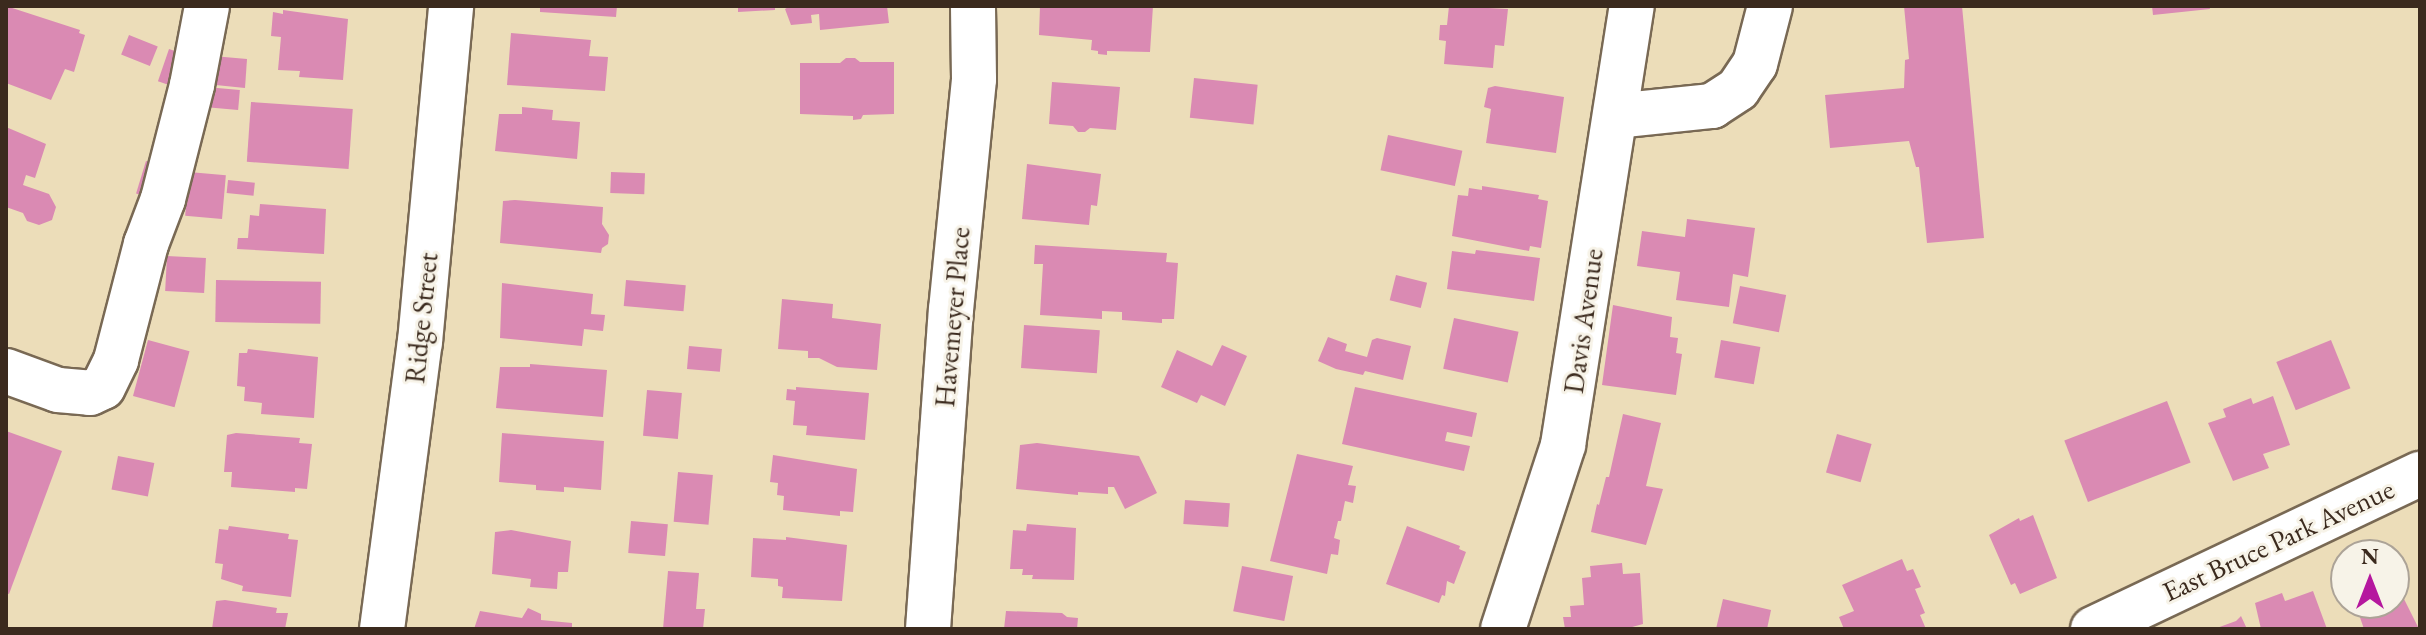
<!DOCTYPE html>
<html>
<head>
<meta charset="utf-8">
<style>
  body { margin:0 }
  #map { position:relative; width:2426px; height:635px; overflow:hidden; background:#ecddb9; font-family:"EB Garamond",serif }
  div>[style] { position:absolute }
  .building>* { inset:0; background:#da8ab3; transform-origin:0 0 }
  .roads { filter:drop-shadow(2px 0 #796954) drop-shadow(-2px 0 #796954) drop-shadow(0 2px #796954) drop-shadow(0 -2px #796954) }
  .minor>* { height:44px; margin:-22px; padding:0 22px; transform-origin:22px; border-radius:22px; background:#fff }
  span { translate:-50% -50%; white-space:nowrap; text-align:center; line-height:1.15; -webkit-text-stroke:6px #f7f3e8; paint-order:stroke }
  .street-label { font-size:28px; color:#3b2a1e }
  .frame { position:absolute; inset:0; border:8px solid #3b2a1e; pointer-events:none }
  .north { position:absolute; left:2330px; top:539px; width:80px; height:80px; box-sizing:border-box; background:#f7f3e8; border:2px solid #aca397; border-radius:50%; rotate:0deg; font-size:22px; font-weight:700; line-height:32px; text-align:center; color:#3b2a1e }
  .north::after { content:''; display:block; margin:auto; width:28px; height:36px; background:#b5179e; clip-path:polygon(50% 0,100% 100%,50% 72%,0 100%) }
</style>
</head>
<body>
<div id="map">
  <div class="building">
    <i style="clip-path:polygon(6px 6px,80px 30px,79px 33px,85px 35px,74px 72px,65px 69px,51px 100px,6px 83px)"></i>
    <i style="clip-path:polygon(540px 6px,617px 6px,616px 17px,540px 12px)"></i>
    <i style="clip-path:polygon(738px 6px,775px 6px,775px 10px,738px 12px)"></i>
    <i style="clip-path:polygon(790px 6px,887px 6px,889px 23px,820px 30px,819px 14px,811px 15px,812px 23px,791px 25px,785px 9px)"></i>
    <i style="clip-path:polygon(1040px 6px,1153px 6px,1150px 52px,1107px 51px,1107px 55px,1098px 54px,1098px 51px,1091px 50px,1092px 40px,1039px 35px)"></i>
    <i style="clip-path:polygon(1449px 6px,1508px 9px,1504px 46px,1495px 45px,1493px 68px,1444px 64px,1446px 41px,1439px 40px,1440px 25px,1447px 25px)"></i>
    <i style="clip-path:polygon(1904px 6px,1962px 6px,1984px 238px,1927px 243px,1919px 167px,1916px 167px,1909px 141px,1830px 148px,1825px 95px,1904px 88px,1905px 60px,1909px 59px)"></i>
    <i style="clip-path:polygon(2152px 6px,2209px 6px,2210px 9px,2153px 15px)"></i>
    <i style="clip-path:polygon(283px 10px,348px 19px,343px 80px,299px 77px,300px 71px,278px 70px,281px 37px,271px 36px,273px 12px,283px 14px)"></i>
    <i style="clip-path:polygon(511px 33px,591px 40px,589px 56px,608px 57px,605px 91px,507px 85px)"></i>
    <i style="left:129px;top:35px;width:31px;height:21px;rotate:22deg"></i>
    <i style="left:169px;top:49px;width:21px;height:34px;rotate:19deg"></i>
    <i style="clip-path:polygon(213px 56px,247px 59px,245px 88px,206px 84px)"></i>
    <i style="clip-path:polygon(846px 58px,855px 58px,860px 62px,894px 62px,894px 114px,863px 115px,861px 119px,853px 120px,853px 116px,800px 114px,800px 63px,840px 63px)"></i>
    <i style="left:1194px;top:78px;width:64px;height:40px;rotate:6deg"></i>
    <i style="clip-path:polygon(1052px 82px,1120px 87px,1116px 130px,1090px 128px,1085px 132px,1078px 132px,1073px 126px,1049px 124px)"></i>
    <i style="clip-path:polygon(1495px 86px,1564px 97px,1556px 153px,1486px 143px,1491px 109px,1484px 107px,1488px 88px)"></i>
    <i style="left:206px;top:87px;width:34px;height:20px;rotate:5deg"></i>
    <i style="left:251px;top:102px;width:102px;height:60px;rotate:4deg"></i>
    <i style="clip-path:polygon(522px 107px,553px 110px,552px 120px,580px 122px,577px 159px,495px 151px,499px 114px,522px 114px)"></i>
    <i style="clip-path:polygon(6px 127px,46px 144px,35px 178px,26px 175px,23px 185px,49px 194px,56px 207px,52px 220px,39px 225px,27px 221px,23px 213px,6px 207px)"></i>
    <i style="left:1388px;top:135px;width:76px;height:36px;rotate:12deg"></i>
    <i style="left:146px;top:161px;width:21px;height:34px;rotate:17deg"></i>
    <i style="clip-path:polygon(1027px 164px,1101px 174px,1097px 206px,1091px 205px,1089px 225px,1022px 219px)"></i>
    <i style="left:189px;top:172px;width:37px;height:44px;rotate:5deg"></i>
    <i style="left:611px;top:172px;width:34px;height:21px;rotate:2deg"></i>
    <i style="left:228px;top:180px;width:27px;height:13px;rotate:6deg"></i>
    <i style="clip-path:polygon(1482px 186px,1539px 195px,1538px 199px,1548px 201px,1541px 248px,1530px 246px,1529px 251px,1452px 236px,1458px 195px,1468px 196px,1469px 188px,1482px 190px)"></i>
    <i style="clip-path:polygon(515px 200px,603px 207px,602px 224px,609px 235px,608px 244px,602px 248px,601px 253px,500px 243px,503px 201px)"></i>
    <i style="clip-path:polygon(260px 204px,326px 209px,324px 254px,237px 249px,238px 238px,248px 238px,250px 215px,259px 216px)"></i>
    <i style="clip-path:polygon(1687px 219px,1755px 228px,1748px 277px,1733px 274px,1729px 307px,1676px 300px,1680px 272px,1637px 266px,1642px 231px,1685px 237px)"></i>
    <i style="clip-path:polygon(1035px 245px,1167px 253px,1166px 262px,1178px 263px,1174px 319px,1162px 319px,1162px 323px,1122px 320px,1122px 312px,1102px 311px,1102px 319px,1040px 315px,1043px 264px,1034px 264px)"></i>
    <i style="clip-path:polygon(1476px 250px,1540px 258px,1534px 301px,1447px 289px,1452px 251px,1475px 254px)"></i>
    <i style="left:167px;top:256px;width:39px;height:35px;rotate:3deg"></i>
    <i style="left:1396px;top:275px;width:32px;height:26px;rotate:14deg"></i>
    <i style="left:216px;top:280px;width:105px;height:42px;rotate:1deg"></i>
    <i style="left:626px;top:280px;width:60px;height:26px;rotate:5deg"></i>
    <i style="clip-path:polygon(502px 283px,593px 294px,591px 314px,605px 315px,603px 331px,584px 329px,582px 346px,500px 338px)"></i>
    <i style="left:1740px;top:286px;width:47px;height:38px;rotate:11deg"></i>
    <i style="clip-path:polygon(782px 299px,833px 304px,832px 318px,881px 324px,877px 370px,837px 367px,819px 358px,808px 358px,808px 351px,778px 349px)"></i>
    <i style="clip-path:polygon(1613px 305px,1672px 317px,1670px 337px,1678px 338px,1676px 353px,1682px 354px,1676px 395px,1602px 385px)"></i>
    <i style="left:1454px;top:318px;width:66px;height:52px;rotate:12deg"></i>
    <i style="left:1024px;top:325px;width:76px;height:43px;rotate:4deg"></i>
    <i style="clip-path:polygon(1328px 337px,1347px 344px,1345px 351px,1367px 357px,1372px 340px,1377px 338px,1411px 346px,1403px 380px,1365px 371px,1363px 375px,1336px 369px,1318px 361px)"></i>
    <i style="left:148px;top:340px;width:43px;height:58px;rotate:15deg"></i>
    <i style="left:1721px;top:340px;width:40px;height:38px;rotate:10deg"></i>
    <i style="left:2331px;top:340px;width:52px;height:59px;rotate:68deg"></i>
    <i style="clip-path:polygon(1222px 345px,1247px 356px,1225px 406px,1201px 395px,1197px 403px,1161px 387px,1177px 350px,1212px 366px)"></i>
    <i style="left:689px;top:346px;width:33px;height:23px;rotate:5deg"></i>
    <i style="clip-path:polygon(248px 349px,318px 357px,314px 418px,261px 414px,262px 403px,244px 401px,245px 387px,237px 386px,239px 353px,247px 353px)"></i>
    <i style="clip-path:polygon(530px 364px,607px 370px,603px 417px,496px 408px,500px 367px,530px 367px)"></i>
    <i style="clip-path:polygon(796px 387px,869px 393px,865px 440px,806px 435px,807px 426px,793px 425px,795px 401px,786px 400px,787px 389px,796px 390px)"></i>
    <i style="clip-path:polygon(1355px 387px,1477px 413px,1472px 437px,1447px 432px,1445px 441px,1470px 446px,1464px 471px,1342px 444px)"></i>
    <i style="left:647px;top:390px;width:35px;height:46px;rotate:5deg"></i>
    <i style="clip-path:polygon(2273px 396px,2290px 445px,2263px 454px,2269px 468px,2233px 481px,2208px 423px,2226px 417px,2223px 409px,2251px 398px,2253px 404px)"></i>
    <i style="left:2167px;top:401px;width:66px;height:110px;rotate:69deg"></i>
    <i style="clip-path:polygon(1623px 414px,1661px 423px,1646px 486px,1663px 489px,1646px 545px,1591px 532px,1597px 504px,1599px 505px,1606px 477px,1609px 477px)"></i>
    <i style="clip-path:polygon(6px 431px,62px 451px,9px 594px,6px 593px)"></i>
    <i style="clip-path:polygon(236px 433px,300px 438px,299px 443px,312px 444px,307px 489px,295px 488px,295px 492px,231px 487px,232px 472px,224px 472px,227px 435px)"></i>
    <i style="clip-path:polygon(502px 433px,604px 441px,601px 490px,564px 487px,564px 492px,536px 490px,536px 485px,499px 482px)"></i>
    <i style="left:1837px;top:434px;width:36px;height:40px;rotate:16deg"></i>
    <i style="clip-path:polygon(1037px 443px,1139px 456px,1157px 493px,1125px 509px,1114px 487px,1108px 487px,1108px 494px,1078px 492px,1078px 495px,1016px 489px,1020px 445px)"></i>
    <i style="clip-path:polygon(1297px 454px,1353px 466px,1348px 485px,1356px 486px,1353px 503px,1345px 501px,1341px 521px,1338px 521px,1334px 538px,1340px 540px,1338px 555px,1331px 554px,1327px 574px,1270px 561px)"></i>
    <i style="clip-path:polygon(773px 455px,857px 469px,853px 512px,840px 511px,840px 516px,783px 510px,784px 496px,777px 495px,778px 483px,770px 482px)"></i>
    <i style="left:118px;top:456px;width:37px;height:34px;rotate:11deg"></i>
    <i style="left:678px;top:472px;width:35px;height:50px;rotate:5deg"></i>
    <i style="left:1185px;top:500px;width:45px;height:24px;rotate:4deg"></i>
    <i style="clip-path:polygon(2033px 515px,2057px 578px,2020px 594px,2015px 583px,2011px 585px,1989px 535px,2019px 518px,2020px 521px)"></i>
    <i style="left:631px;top:521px;width:37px;height:32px;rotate:5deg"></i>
    <i style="clip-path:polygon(1027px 524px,1076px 528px,1074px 580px,1032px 579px,1033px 575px,1022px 575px,1023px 569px,1010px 569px,1013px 530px,1026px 531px)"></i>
    <i style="clip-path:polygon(229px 526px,289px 534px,288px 539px,298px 540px,291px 597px,242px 591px,243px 586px,221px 579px,223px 564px,215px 563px,219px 529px,228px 530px)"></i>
    <i style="clip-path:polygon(1407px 526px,1460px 546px,1459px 549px,1466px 552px,1454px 584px,1447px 581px,1445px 596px,1442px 595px,1439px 603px,1386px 584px)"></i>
    <i style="clip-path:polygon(511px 530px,571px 541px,568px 572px,558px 572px,557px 589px,530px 587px,531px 579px,492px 574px,495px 532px)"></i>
    <i style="clip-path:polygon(786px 537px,847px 545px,842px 601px,782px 598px,783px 587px,778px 586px,778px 579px,751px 577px,753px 538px,786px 540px)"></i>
    <i style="clip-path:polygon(1902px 559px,1907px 571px,1913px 569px,1921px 587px,1915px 589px,1925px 613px,1920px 615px,1926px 629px,1844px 629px,1839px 617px,1854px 611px,1842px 585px)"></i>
    <i style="clip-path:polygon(1622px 563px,1623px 574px,1640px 573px,1643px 624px,1625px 629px,1565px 629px,1563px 617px,1571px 617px,1570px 606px,1584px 605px,1582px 578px,1591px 577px,1590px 566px)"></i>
    <i style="left:1242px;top:566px;width:52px;height:46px;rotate:11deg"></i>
    <i style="clip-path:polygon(668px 571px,699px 573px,696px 609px,705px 609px,703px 629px,663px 629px)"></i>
    <i style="clip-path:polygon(2394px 579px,2419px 629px,2364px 629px,2355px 603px,2394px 603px)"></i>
    <i style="clip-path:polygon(2313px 591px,2327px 629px,2261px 629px,2255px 603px,2282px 593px,2285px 601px)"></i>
    <i style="clip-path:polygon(1723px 599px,1771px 610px,1767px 629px,1716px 629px)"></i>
    <i style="clip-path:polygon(225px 600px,277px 608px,276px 613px,288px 613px,285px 629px,212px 629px,216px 601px)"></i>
    <i style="clip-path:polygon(528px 608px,541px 614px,541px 620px,572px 623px,572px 629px,474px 629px,480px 611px,522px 618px)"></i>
    <i style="clip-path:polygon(1006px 611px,1062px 613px,1067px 617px,1078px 618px,1077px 629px,1004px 629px)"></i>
    <i style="clip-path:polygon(2241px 616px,2247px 629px,2214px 629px,2236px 621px)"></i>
  </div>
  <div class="roads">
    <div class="minor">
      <i style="left:1615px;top:116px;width:98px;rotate:-5.9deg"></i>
      <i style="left:1712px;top:106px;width:31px;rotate:-33deg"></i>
      <i style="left:1738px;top:89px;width:30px;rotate:-56deg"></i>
      <i style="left:1755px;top:64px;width:60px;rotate:-75.5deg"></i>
      <i style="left:6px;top:371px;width:55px;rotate:20.1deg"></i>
      <i style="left:58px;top:390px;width:32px;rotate:5deg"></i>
      <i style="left:90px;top:393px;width:14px;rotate:-25deg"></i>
      <i style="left:103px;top:387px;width:30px;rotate:-64deg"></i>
      <i style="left:116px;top:360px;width:120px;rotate:-75.5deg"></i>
      <i style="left:146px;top:244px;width:48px;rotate:-69.3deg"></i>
      <i style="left:163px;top:199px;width:118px;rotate:-75.7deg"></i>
      <i style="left:192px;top:85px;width:80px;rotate:-79.2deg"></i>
      <i style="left:382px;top:629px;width:290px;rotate:-82.5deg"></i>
      <i style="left:420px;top:342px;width:337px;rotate:-84.7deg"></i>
      <i style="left:928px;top:629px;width:320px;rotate:-85.9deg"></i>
      <i style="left:951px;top:310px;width:232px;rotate:-84.3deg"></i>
      <i style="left:974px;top:79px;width:73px;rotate:-90.8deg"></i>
      <i style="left:1503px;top:629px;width:194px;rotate:-71.9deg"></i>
      <i style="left:1563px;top:445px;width:444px;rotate:-81.1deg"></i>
      <i style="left:2093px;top:629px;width:362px;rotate:-25.4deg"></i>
    </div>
  </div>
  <div class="street-label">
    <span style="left:952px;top:317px;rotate:-85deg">Havemeyer Place</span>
    <span style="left:421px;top:318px;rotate:-84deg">Ridge Street</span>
    <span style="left:1583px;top:321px;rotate:-82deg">Davis Avenue</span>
    <span style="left:2278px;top:540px;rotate:-25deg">East Bruce Park Avenue</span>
  </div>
  <div class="frame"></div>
  <div class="north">N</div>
</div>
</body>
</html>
